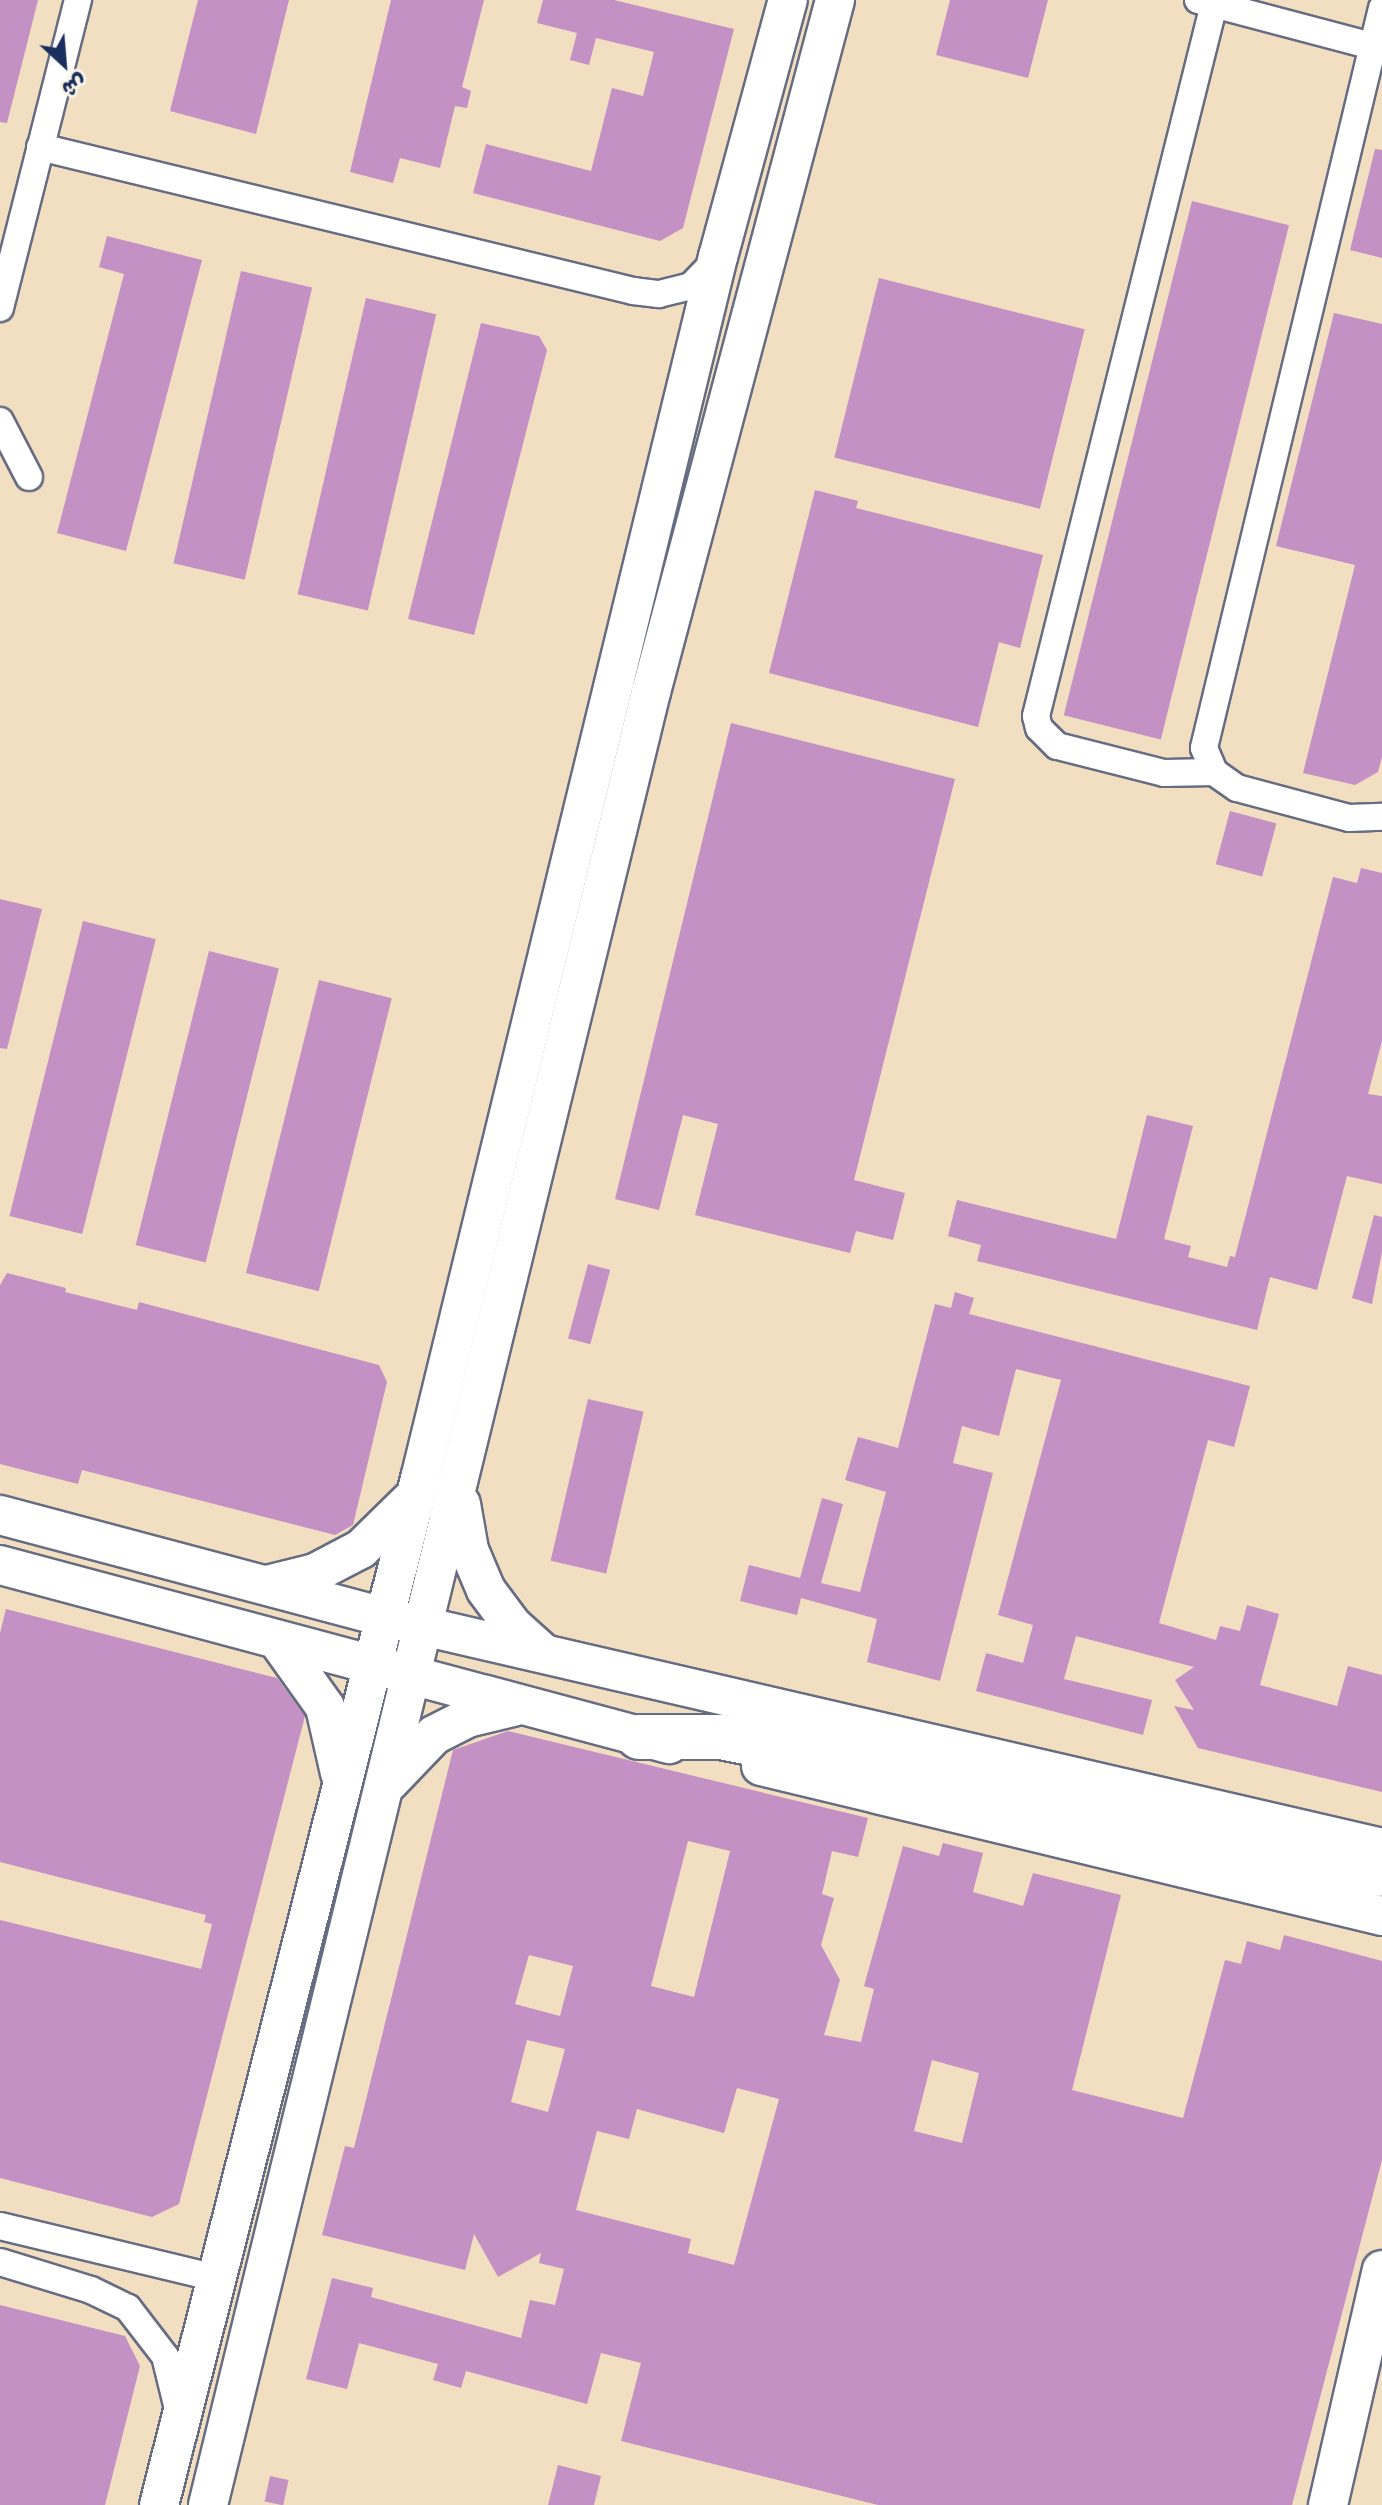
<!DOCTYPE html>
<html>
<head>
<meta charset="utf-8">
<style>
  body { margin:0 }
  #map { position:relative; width:1382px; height:2505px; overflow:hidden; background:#f2dec1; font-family:Itim,"Playpen Sans Arabic",sans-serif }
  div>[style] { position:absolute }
  .building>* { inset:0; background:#c491c5; transform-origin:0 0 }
  .roads { filter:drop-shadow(2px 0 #666c81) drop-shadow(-2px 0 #666c81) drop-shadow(0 2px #666c81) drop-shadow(0 -2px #666c81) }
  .street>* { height:26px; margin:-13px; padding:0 13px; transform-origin:13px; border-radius:13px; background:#fff }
  .secondary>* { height:38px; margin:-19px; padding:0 19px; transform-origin:19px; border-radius:19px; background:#fff }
  .highway>* { height:44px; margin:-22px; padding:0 22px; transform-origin:22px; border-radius:22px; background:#fff }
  span { translate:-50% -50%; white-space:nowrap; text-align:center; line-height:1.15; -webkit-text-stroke:8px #f7f3e8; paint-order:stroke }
  .north { position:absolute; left:24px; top:24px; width:80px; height:80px; -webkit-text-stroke:6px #f7f3e8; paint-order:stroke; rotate:154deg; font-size:22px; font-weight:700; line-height:32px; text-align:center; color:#1b2f5e }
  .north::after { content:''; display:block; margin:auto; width:28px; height:36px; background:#1b2f5e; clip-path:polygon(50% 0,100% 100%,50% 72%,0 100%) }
</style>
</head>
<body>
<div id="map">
  <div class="building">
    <i style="clip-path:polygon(0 0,38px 0,7px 123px,0 122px)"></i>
    <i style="clip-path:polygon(198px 0,289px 0,256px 134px,170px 111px)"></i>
    <i style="clip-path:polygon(391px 0,484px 0,462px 87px,471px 91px,467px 108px,455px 106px,440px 168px,400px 158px,393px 183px,350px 172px)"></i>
    <i style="clip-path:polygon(543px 0,614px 0,734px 29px,683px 228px,660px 241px,473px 193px,486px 144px,591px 171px,612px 88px,643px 96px,654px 52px,596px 38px,589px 65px,570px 60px,577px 33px,537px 23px)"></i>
    <i style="clip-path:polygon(950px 0,1048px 0,1028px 78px,936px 55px)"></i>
    <i style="clip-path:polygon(1375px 149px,1382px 150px,1382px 258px,1350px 250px)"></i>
    <i style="left:1192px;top:201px;width:100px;height:530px;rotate:14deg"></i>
    <i style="clip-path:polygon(107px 236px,202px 260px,126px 551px,57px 533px,124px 274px,99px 267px)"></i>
    <i style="left:241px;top:271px;width:73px;height:300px;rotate:13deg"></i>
    <i style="left:879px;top:278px;width:212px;height:185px;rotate:14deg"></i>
    <i style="left:366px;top:298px;width:72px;height:304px;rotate:13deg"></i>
    <i style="clip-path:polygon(1334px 313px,1382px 324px,1382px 757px,1378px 772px,1355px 785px,1303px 773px,1355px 565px,1276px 546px)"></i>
    <i style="clip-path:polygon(481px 323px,539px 336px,547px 350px,474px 635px,408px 619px)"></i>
    <i style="clip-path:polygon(815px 490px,858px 501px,856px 508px,1043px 555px,1020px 648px,999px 642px,978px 727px,769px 673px)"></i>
    <i style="clip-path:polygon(731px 723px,955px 779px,854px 1180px,905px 1193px,893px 1240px,856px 1231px,850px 1253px,695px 1215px,718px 1124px,683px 1115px,659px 1210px,615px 1199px)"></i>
    <i style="left:1230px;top:811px;width:48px;height:55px;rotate:15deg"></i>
    <i style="clip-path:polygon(1361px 868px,1382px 873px,1382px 1041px,1368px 1094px,1382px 1096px,1382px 1184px,1347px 1176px,1317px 1290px,1270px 1277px,1257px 1330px,977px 1261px,981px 1245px,948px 1236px,957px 1200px,1116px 1239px,1147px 1115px,1193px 1126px,1164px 1239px,1191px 1246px,1188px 1257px,1227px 1267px,1230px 1256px,1235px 1257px,1333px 877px,1357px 883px)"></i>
    <i style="clip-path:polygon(0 899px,42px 909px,7px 1049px,0 1048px)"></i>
    <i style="left:83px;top:921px;width:75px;height:304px;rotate:14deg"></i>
    <i style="left:209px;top:951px;width:72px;height:303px;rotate:14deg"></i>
    <i style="left:319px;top:980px;width:75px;height:302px;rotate:14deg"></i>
    <i style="clip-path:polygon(1374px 1215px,1382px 1217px,1382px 1252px,1372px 1304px,1352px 1298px)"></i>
    <i style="left:588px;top:1264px;width:23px;height:77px;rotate:15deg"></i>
    <i style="clip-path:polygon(7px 1273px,66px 1288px,65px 1292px,137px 1310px,139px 1302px,379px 1365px,387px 1382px,353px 1525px,335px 1535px,82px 1470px,78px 1484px,0 1464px,0 1285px)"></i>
    <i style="clip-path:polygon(955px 1292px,974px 1298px,969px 1314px,1250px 1386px,1234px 1447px,1208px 1440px,1159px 1623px,1216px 1640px,1220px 1626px,1240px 1631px,1247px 1605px,1279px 1614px,1260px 1685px,1337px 1706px,1348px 1666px,1382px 1675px,1382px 1792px,1198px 1748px,1174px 1706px,1194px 1710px,1175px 1680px,1194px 1667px,1076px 1636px,1064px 1679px,1152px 1700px,1143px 1735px,976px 1691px,986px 1653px,1023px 1663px,1033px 1625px,998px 1615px,1061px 1380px,1016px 1369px,999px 1436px,962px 1426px,953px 1463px,993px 1473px,940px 1681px,867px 1662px,877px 1619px,801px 1598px,797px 1615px,740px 1601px,749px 1565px,800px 1578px,822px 1498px,843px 1504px,821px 1583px,860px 1592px,886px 1492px,845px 1480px,858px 1437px,898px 1448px,935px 1304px,951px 1308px)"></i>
    <i style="left:588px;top:1399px;width:57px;height:166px;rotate:13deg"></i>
    <i style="clip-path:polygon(6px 1609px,277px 1678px,305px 1716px,179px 2204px,152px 2217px,0 2178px,0 1920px,201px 1969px,212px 1924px,204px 1922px,206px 1915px,0 1862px,0 1633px)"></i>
    <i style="clip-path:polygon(evenodd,508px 1731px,868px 1818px,858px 1857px,832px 1851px,822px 1894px,834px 1898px,821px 1945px,840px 1980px,824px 2035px,861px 2042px,874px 1989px,864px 1986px,903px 1846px,939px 1856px,943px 1843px,983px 1853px,973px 1892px,1023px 1906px,1033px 1873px,1121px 1895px,1072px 2090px,1183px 2118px,1225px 1960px,1241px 1964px,1247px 1941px,1280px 1950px,1284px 1935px,1382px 1961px,1382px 2160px,1292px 2505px,878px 2505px,621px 2441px,641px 2363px,601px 2353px,587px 2404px,466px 2371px,461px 2388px,433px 2380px,438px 2364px,359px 2343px,347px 2389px,306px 2379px,332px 2278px,373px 2288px,371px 2297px,521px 2338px,530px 2300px,555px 2305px,564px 2269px,539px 2263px,541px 2253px,498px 2277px,474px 2234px,465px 2270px,322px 2235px,345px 2146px,354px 2148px,453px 1750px,508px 1731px,688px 1841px,730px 1851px,694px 1997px,651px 1986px,688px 1841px,508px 1731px,529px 1955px,573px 1966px,560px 2016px,515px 2004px,529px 1955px,508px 1731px,527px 2040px,565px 2049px,548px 2112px,511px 2102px,527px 2040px,508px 1731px,932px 2060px,979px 2073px,962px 2143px,914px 2131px,932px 2060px,508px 1731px,737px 2088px,779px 2099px,734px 2265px,688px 2253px,691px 2239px,576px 2210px,597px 2131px,629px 2139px,637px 2109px,724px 2133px,737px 2088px)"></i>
    <i style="clip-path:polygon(0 2305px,125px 2336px,140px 2366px,105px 2505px,0 2505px)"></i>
    <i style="clip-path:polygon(558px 2465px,601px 2476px,594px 2505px,548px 2505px)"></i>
    <i style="left:270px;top:2476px;width:19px;height:26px;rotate:12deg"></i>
  </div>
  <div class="roads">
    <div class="street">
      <i style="left:1198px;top:0;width:180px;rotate:14.8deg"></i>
      <i style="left:1382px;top:8px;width:761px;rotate:103.53deg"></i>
      <i style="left:1204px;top:748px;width:26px;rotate:67deg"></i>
      <i style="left:1214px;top:772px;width:28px;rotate:35deg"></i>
      <i style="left:1237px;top:788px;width:116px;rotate:15deg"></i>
      <i style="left:1349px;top:818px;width:33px;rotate:-2deg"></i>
      <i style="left:40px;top:147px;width:610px;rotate:13.65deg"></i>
      <i style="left:633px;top:291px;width:26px;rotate:7deg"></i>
      <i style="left:659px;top:294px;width:33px;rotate:-14deg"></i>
      <i style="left:691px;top:286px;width:35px;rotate:-46deg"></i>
      <i style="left:0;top:308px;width:318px;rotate:-75.8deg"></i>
      <i style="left:0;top:421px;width:63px;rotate:62.6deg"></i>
      <i style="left:1214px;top:772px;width:50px;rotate:178.9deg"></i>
      <i style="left:1164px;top:773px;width:110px;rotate:-165.8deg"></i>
      <i style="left:1057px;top:746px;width:25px;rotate:-135deg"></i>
      <i style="left:1039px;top:728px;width:12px;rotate:-104deg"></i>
      <i style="left:1036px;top:716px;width:738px;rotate:-75.96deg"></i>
      <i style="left:0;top:2226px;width:223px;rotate:13.5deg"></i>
      <i style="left:0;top:2262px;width:95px;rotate:17.1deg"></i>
      <i style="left:91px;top:2290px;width:41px;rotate:25.9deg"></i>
      <i style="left:128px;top:2308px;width:61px;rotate:52.4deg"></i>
      <i style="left:165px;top:2356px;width:59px;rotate:76.2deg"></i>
    </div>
    <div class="secondary">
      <i style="left:461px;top:1504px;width:47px;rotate:80.1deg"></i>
      <i style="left:469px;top:1550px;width:43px;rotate:67deg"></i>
      <i style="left:486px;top:1590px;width:44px;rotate:53.4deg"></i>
      <i style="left:512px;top:1625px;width:40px;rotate:42deg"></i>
      <i style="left:0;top:1515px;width:397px;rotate:14.9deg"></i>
      <i style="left:384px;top:1617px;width:1024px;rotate:13.03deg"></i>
      <i style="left:0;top:1565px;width:693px;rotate:14.98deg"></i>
      <i style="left:267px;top:1585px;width:49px;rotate:-14deg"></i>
      <i style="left:315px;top:1573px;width:52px;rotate:-27.6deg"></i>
      <i style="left:361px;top:1549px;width:73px;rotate:-44.4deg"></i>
      <i style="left:278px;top:1641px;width:81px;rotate:54.5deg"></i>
      <i style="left:325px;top:1707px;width:68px;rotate:77.2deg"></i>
      <i style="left:761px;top:1766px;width:639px;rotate:13.58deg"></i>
      <i style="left:389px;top:1782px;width:65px;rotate:-46.2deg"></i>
      <i style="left:434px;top:1735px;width:37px;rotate:-27deg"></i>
      <i style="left:467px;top:1718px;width:47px;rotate:-13.4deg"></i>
      <i style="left:159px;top:2505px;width:1059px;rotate:-75.73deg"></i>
      <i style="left:420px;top:1479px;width:1258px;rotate:-76.3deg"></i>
      <i style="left:718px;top:257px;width:266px;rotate:-74.8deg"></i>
      <i style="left:208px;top:2505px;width:1866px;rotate:-76.27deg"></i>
      <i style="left:651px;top:692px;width:716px;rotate:-75.11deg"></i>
      <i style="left:1328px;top:2505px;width:241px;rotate:-77.1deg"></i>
    </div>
    <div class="highway">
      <i style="left:639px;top:1737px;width:82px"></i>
      <i style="left:721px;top:1737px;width:675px;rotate:11.71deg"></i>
    </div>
  </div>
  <div class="north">ش</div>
</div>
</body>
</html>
